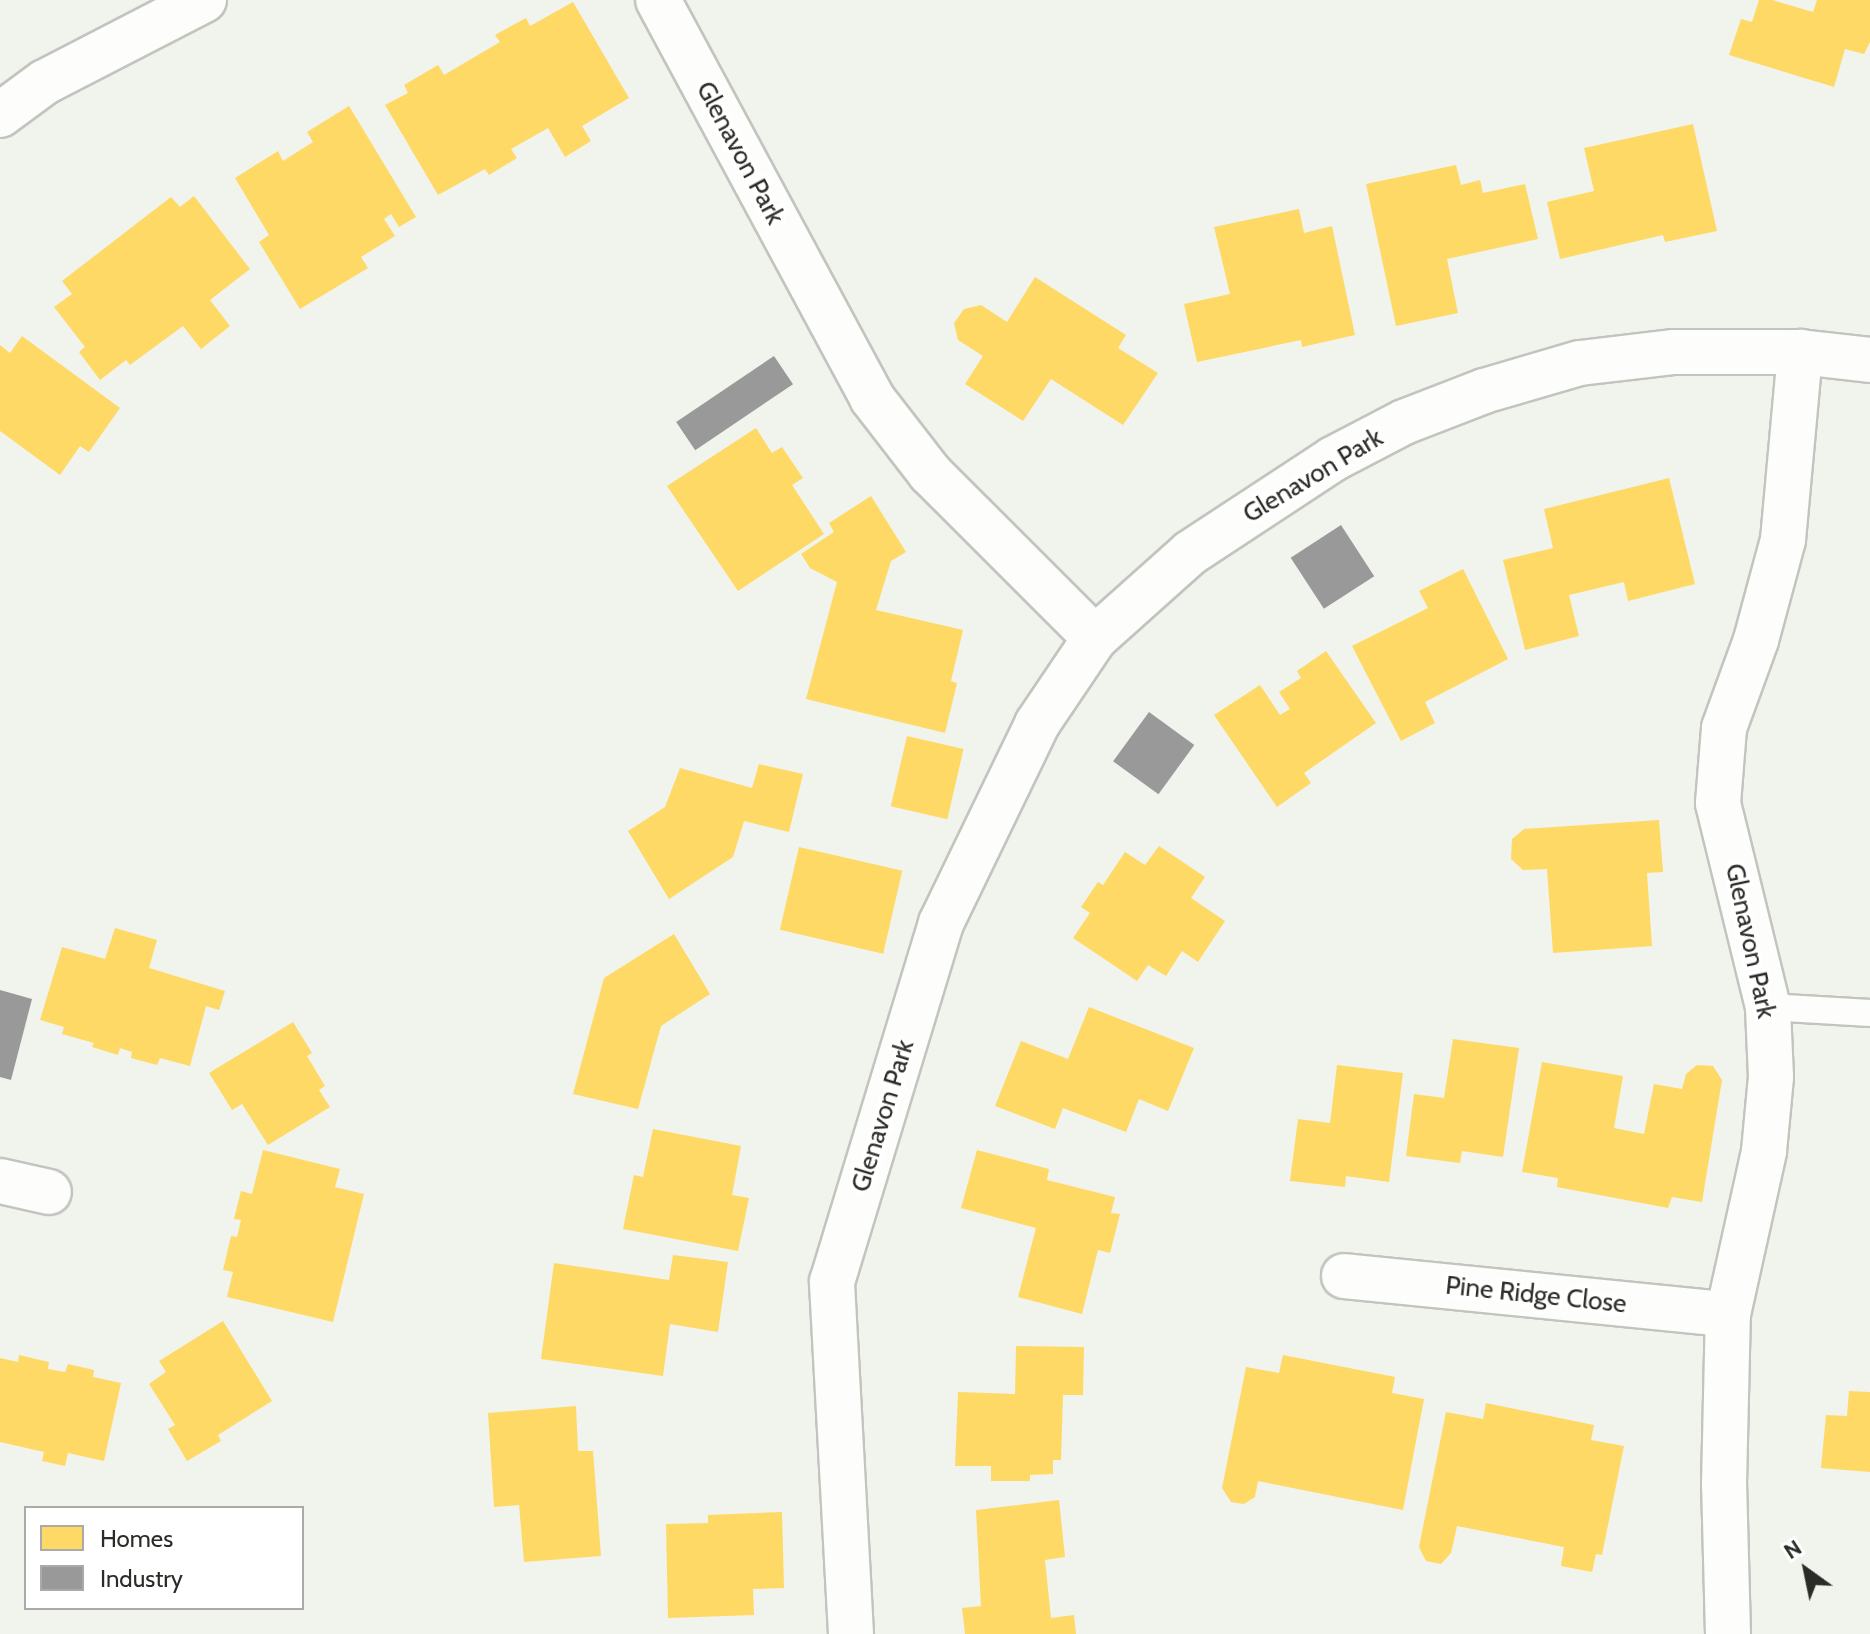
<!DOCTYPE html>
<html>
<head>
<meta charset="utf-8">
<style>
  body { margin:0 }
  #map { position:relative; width:1870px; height:1634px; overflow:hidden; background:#f0f4ec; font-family:Cabin,sans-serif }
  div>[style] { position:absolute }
  .homes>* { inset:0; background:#ffd966; transform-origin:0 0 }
  .industry>* { inset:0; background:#999; transform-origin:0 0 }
  .roads { filter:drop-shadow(2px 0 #c1c5be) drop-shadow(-2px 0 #c1c5be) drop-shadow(0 2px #c1c5be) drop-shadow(0 -2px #c1c5be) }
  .service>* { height:26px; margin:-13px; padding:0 13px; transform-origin:13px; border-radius:13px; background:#fdfdfc }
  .minor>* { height:44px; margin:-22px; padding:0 22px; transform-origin:22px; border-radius:22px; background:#fdfdfc }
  span { translate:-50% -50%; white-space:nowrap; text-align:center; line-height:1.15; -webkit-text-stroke:8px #fff; paint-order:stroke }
  .street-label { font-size:26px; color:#2a2d27 }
  .legend { position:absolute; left:24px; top:1506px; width:280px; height:104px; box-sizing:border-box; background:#fff; border:2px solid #aaaba9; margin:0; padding:10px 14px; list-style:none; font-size:24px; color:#2a2d27 }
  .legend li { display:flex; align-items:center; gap:16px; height:40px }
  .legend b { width:40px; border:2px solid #aaaba9 }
  .north { position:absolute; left:1766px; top:1530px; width:80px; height:80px; -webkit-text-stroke:6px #fff; paint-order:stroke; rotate:327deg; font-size:22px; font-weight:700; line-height:32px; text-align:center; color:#2a2d27 }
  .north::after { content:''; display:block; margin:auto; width:28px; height:36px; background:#2a2d27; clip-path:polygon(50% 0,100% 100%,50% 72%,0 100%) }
</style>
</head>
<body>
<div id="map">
  <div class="homes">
    <i style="clip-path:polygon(1759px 0,1772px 0,1813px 12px,1817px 0,1870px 0,1870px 42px,1864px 54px,1845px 49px,1834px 87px,1729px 55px,1741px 19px,1752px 22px)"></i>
    <i style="clip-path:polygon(573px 2px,629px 98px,582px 126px,591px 141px,565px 157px,548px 128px,511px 149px,517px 158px,489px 175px,485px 169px,438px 195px,385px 105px,408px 93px,404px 85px,438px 65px,444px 75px,500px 42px,495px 35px,526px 18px,530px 26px)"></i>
    <i style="clip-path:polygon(349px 106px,416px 217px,399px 227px,391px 214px,384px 219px,395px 236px,361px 257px,368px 268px,300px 309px,259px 242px,269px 235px,235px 178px,278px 151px,283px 161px,313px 142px,307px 132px)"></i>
    <i style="clip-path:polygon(1693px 124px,1717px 231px,1665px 242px,1663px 235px,1560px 259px,1547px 202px,1594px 191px,1584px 148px)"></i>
    <i style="clip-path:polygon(1456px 165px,1461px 185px,1480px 180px,1483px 193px,1525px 184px,1538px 239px,1447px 259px,1458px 313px,1396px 326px,1366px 184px)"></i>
    <i style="clip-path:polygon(194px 196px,250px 269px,210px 300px,230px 326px,201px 349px,183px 326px,130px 365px,126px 360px,100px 380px,79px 352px,85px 347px,54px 307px,72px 294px,62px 281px,171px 197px,180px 207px)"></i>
    <i style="clip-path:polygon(1299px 209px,1304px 233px,1332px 226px,1355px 335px,1302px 347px,1301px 340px,1197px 362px,1184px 304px,1230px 294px,1214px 227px)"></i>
    <i style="clip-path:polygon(1035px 277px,1126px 335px,1118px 348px,1158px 373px,1123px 425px,1051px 379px,1023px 421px,965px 384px,983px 356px,958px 340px,954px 323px,964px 309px,981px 305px,1007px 322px)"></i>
    <i style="clip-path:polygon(22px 336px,120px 408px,89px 452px,80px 446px,60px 475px,0 431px,0 345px,10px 353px)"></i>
    <i style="clip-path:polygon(756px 428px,772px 453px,782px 447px,803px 478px,792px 485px,824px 534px,738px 591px,667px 486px)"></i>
    <i style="clip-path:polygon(1669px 478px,1695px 584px,1628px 601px,1624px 582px,1569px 595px,1579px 636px,1525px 650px,1503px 560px,1553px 548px,1544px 509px)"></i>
    <i style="clip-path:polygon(871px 496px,906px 552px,891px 561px,876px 610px,963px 630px,951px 681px,957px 683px,945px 733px,806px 699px,837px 582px,810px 568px,801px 554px,834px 532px,829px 523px)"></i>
    <i style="clip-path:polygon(1463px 569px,1508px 659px,1425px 702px,1435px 723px,1401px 741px,1352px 646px,1428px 608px,1419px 591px)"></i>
    <i style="clip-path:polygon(1326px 651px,1376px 723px,1304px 773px,1311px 783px,1277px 807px,1214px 715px,1260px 685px,1280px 715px,1290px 709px,1279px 692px,1301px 678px,1297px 671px)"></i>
    <i style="left:907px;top:736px;width:58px;height:72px;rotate:13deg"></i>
    <i style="clip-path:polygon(759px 764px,803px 774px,789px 832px,744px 821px,733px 857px,669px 899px,628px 831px,665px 807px,680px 768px,752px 788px)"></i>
    <i style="clip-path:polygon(1659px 820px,1663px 872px,1647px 873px,1652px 946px,1553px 953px,1547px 869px,1523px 870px,1511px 859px,1512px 839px,1524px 829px)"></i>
    <i style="clip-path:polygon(1159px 846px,1205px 877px,1191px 898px,1225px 921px,1198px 962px,1182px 951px,1166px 976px,1148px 965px,1137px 981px,1073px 938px,1090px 913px,1081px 907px,1098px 882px,1103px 885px,1125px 852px,1145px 865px)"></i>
    <i style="left:799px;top:847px;width:106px;height:85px;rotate:13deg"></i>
    <i style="clip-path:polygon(115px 928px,157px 940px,149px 968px,225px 991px,219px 1010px,206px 1006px,190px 1066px,160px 1058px,157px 1065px,131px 1058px,132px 1052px,120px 1048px,118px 1055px,92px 1047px,94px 1043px,62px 1034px,64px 1027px,40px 1020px,62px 947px,105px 959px)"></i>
    <i style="clip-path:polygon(674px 934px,710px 994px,661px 1026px,638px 1109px,573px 1094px,604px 978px)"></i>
    <i style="clip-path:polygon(1089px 1007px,1194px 1048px,1168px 1111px,1139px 1099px,1126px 1132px,1063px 1108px,1055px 1129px,995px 1106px,1021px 1041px,1068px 1059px)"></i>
    <i style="clip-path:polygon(293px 1022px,312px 1053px,307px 1056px,325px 1086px,319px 1090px,330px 1107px,268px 1145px,242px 1104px,232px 1110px,209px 1073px)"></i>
    <i style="clip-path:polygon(1453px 1039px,1519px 1048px,1503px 1157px,1462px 1151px,1460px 1163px,1406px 1156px,1414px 1094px,1444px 1098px)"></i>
    <i style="clip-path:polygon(1542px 1062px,1623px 1076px,1614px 1128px,1644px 1134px,1654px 1084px,1682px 1089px,1686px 1074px,1697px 1065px,1713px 1066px,1722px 1080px,1702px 1202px,1672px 1197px,1668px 1208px,1557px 1187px,1558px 1178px,1522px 1172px)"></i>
    <i style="clip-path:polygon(1337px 1065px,1403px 1073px,1389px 1182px,1346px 1176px,1345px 1187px,1290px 1181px,1298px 1119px,1330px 1123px)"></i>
    <i style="clip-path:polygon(653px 1129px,741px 1146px,732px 1195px,749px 1198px,738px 1251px,623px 1229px,634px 1175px,643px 1177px)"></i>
    <i style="clip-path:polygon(263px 1150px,340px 1169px,335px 1187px,364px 1194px,333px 1322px,227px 1297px,233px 1272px,223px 1270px,231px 1236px,237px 1237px,241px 1220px,234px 1219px,241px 1191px,252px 1194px)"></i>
    <i style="clip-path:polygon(977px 1150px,1049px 1169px,1047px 1180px,1115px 1197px,1111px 1213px,1120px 1214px,1110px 1253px,1098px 1250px,1082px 1314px,1018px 1297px,1036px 1228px,961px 1208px)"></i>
    <i style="clip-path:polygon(673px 1255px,728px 1262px,718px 1332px,670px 1324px,663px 1376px,541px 1359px,554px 1263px,669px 1280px)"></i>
    <i style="clip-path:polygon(223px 1321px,272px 1401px,218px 1435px,221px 1441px,187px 1461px,168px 1429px,175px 1425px,149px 1384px,166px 1372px,159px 1361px)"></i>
    <i style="clip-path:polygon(1016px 1346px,1084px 1347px,1083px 1395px,1063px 1395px,1061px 1460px,1053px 1460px,1053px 1474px,1030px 1475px,1030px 1481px,991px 1481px,991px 1466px,955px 1466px,958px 1392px,1015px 1394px)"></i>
    <i style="clip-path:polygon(19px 1355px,49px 1362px,48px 1369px,65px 1372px,68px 1364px,94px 1370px,93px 1377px,121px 1383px,104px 1461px,68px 1453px,65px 1466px,42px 1461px,44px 1452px,0 1442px,0 1358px,18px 1362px)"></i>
    <i style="clip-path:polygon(1283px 1355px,1395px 1377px,1392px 1393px,1424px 1399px,1403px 1510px,1258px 1481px,1255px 1497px,1244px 1504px,1231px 1502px,1222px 1488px,1246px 1367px,1279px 1373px)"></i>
    <i style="clip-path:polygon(1849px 1391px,1870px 1392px,1870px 1472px,1821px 1468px,1826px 1415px,1847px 1416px)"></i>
    <i style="clip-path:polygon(1486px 1403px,1594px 1425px,1591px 1440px,1624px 1446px,1602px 1555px,1596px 1554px,1592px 1572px,1561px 1566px,1564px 1547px,1457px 1526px,1451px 1553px,1441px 1564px,1426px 1561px,1419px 1547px,1446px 1412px,1483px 1419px)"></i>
    <i style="clip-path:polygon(576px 1406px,578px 1451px,593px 1451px,601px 1556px,524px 1562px,519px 1505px,494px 1507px,488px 1413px)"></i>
    <i style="clip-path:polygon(1059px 1500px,1065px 1557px,1045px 1560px,1051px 1618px,1074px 1615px,1076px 1634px,965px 1634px,962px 1608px,981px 1606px,976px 1510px)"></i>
    <i style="clip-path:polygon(782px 1512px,784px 1588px,753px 1589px,754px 1615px,668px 1618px,666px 1524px,708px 1523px,708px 1515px)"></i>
  </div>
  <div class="industry">
    <i style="left:774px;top:356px;width:34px;height:118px;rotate:56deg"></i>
    <i style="left:1341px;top:525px;width:61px;height:60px;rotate:57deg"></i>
    <i style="left:1149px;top:712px;width:56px;height:61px;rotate:36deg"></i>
    <i style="clip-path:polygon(0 990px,32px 999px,11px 1080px,0 1077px)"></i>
  </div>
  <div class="roads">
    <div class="service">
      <i style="left:1768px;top:1007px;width:102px;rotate:3.4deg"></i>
    </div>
    <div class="minor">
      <i style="left:658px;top:0;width:452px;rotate:61.7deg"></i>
      <i style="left:872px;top:398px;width:95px;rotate:52.3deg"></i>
      <i style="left:930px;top:473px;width:233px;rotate:45deg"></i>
      <i style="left:0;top:115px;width:56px;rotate:-36.3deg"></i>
      <i style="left:45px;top:82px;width:179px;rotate:-27.3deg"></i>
      <i style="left:0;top:1181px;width:50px;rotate:12.7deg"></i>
      <i style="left:1344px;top:1276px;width:386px;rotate:5.7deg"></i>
      <i style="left:851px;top:1634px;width:353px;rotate:-93.1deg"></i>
      <i style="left:832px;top:1282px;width:375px;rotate:-73.1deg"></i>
      <i style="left:941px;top:923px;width:221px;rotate:-64.2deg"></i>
      <i style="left:1037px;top:724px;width:104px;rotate:-56deg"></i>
      <i style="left:1095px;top:638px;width:127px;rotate:-41.8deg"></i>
      <i style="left:1190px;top:553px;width:171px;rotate:-33.3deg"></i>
      <i style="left:1333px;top:459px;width:80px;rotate:-27.5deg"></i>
      <i style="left:1404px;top:422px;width:86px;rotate:-21.2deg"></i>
      <i style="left:1484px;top:391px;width:100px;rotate:-16.3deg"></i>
      <i style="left:1580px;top:363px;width:95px;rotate:-6.7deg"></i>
      <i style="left:1674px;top:352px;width:126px"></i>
      <i style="left:1800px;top:352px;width:70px;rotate:6.5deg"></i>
      <i style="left:1728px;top:1634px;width:149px;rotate:-91.5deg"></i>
      <i style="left:1724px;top:1485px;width:171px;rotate:-88.7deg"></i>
      <i style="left:1728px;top:1314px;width:167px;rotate:-77.5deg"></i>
      <i style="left:1764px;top:1151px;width:74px;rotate:-84.6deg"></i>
      <i style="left:1771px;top:1077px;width:70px;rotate:-92.5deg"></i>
      <i style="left:1768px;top:1007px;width:210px;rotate:-103.8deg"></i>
      <i style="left:1718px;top:803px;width:75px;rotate:-85.4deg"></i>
      <i style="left:1724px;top:728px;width:94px;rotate:-70deg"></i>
      <i style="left:1756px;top:640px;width:104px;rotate:-74.9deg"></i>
      <i style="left:1783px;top:540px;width:189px;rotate:-84.8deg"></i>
    </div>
  </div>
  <div class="street-label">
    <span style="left:740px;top:153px;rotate:62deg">Glenavon Park</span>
    <span style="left:1313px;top:476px;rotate:-31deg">Glenavon Park</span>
    <span style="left:1750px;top:941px;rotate:78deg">Glenavon Park</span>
    <span style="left:883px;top:1116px;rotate:-73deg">Glenavon Park</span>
    <span style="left:1536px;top:1295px;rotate:6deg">Pine Ridge Close</span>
  </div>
  <ul class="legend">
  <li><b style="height:22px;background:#ffd966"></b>Homes</li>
  <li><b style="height:22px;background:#999"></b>Industry</li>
  </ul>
  <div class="north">N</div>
</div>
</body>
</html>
